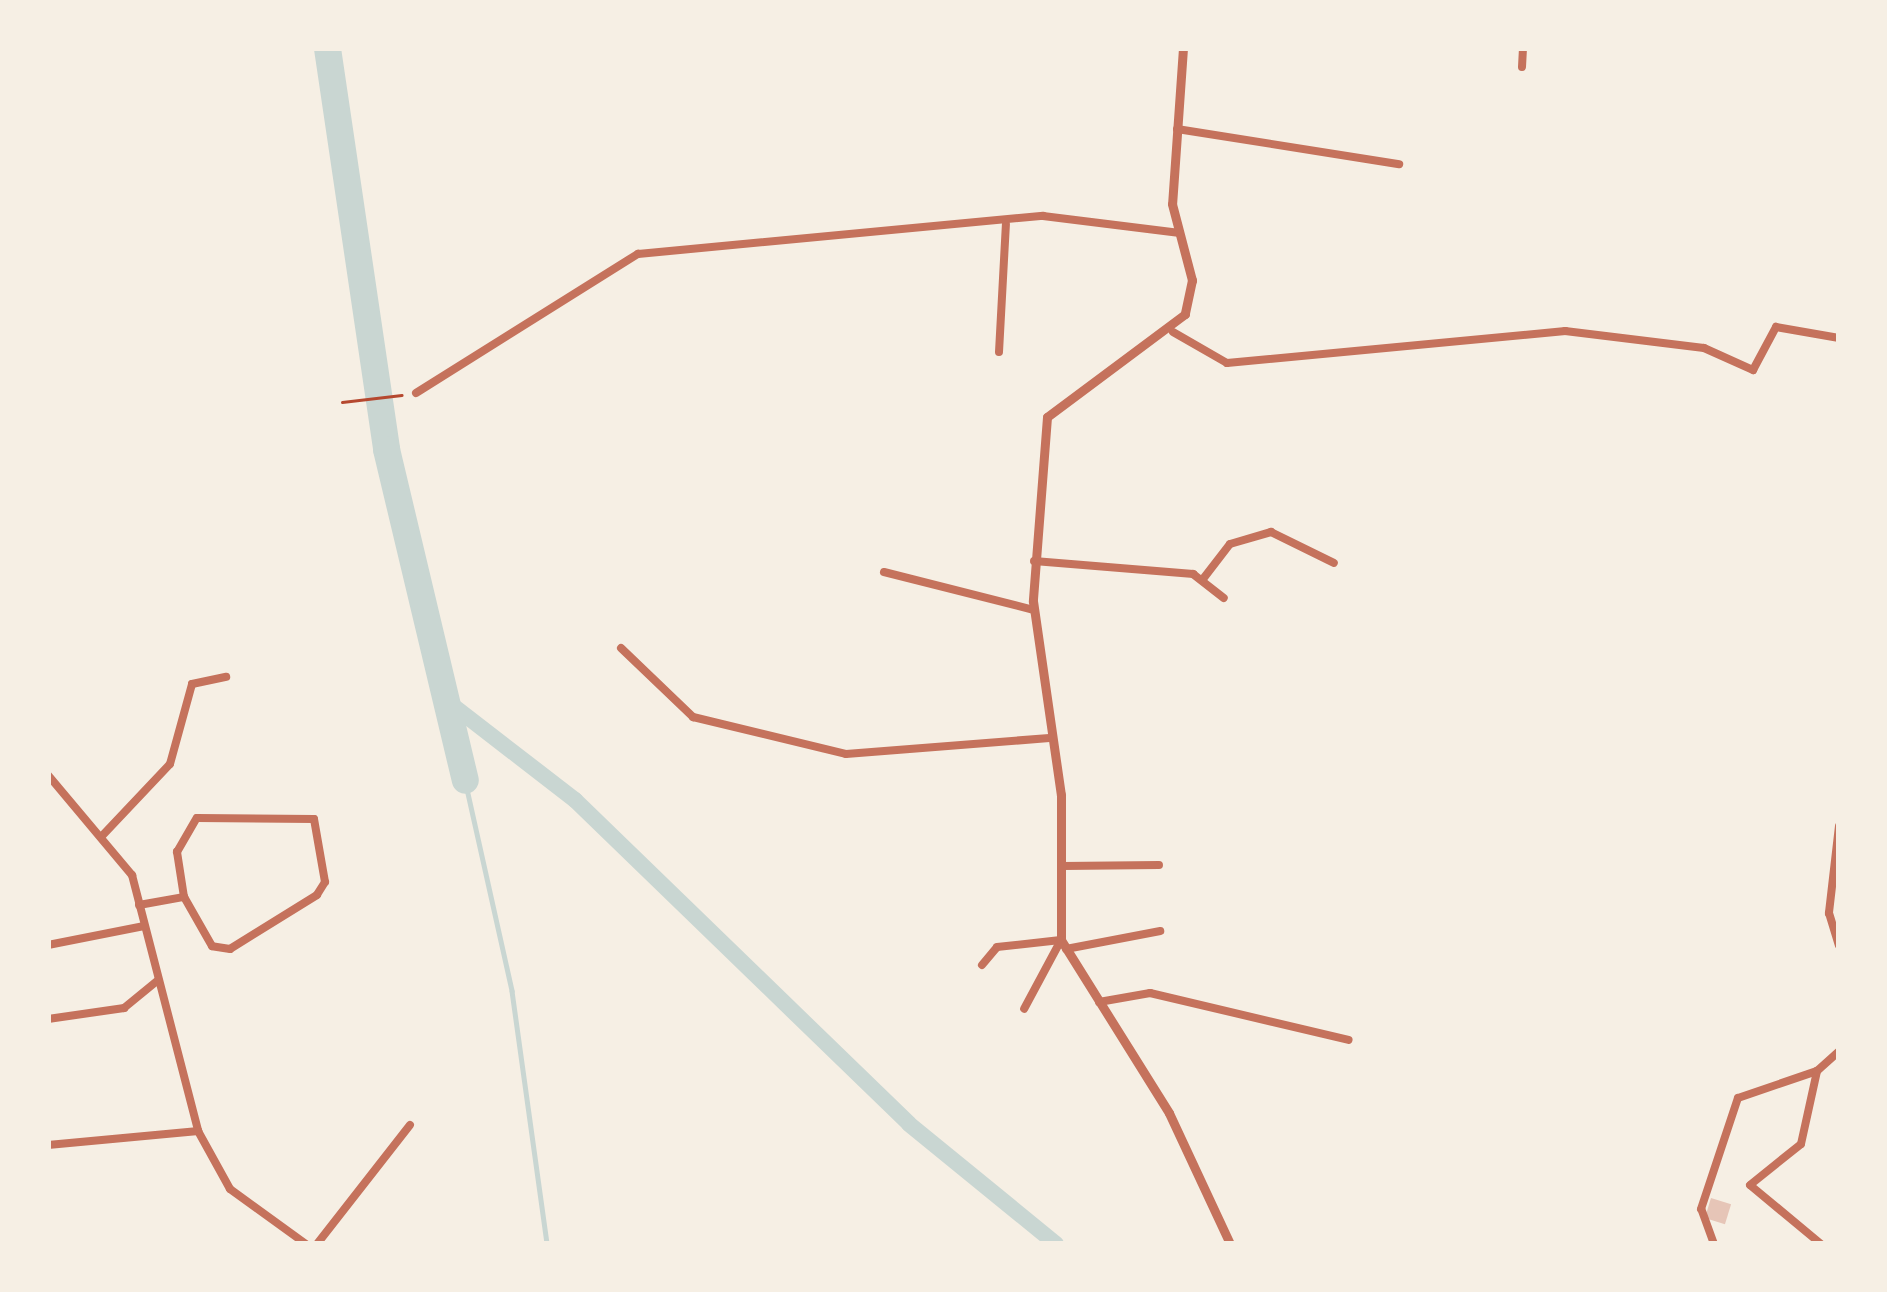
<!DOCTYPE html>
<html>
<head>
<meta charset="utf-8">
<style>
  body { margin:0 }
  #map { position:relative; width:1887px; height:1292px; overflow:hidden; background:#f6efe4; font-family:"Archivo Narrow",sans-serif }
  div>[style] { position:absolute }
  .stream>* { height:4.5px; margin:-2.25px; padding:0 2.25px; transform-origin:2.25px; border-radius:2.25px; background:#c9d6d2 }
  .canal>* { height:16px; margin:-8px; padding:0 8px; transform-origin:8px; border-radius:8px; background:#c9d6d2 }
  .river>* { height:27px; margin:-13.5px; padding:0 13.5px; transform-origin:13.5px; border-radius:13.5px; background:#c9d6d2 }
  .building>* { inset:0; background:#e6c5b7; transform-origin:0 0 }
  .path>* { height:3px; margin:-1.5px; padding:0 1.5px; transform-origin:1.5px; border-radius:1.5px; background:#b5482f }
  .minor>* { height:8px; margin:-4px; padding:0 4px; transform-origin:4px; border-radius:4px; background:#c5725c }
  .tertiary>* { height:9px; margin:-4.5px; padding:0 4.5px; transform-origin:4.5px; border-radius:4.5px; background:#c5725c }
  span { translate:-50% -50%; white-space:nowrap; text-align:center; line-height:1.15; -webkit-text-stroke:10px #f6efe4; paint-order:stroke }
  .frame { position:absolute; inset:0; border:51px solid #f6efe4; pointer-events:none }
</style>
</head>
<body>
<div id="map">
  <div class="stream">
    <i style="left:465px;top:780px;width:216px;rotate:77.4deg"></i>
    <i style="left:512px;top:991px;width:255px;rotate:82.1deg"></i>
  </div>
  <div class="canal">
    <i style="left:443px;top:698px;width:167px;rotate:37.7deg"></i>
    <i style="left:575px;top:800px;width:465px;rotate:44.1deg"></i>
    <i style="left:909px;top:1124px;width:190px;rotate:39.2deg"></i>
  </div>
  <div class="river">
    <i style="left:327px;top:48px;width:405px;rotate:81.6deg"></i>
    <i style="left:386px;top:449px;width:340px;rotate:76.6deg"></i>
  </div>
  <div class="building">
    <i style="left:1711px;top:1198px;width:21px;height:21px;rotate:17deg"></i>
  </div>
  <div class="path">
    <i style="left:342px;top:402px;width:60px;rotate:-6.7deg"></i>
  </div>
  <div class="minor">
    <i style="left:1522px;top:67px;width:19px;rotate:-87deg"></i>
    <i style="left:1177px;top:129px;width:225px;rotate:9deg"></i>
    <i style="left:1173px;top:332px;width:62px;rotate:29.9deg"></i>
    <i style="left:1227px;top:363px;width:340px;rotate:-5.4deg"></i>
    <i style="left:1565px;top:331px;width:140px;rotate:7deg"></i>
    <i style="left:1704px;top:348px;width:54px;rotate:24.2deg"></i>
    <i style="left:1753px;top:370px;width:49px;rotate:-61.9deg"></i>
    <i style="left:1776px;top:327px;width:64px;rotate:9.9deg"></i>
    <i style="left:999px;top:352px;width:128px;rotate:-86.9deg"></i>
    <i style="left:416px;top:393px;width:262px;rotate:-32.1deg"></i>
    <i style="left:638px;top:254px;width:407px;rotate:-5.4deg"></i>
    <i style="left:1043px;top:216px;width:138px;rotate:7.1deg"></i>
    <i style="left:1034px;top:561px;width:160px;rotate:4.7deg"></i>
    <i style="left:1193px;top:574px;width:39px;rotate:38deg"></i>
    <i style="left:884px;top:572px;width:155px;rotate:14.2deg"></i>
    <i style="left:1203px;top:579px;width:44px;rotate:-52.4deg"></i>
    <i style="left:1230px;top:544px;width:43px;rotate:-16.3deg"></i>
    <i style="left:1271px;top:532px;width:70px;rotate:26.2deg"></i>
    <i style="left:621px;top:648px;width:100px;rotate:43.8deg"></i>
    <i style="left:693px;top:717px;width:157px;rotate:13.6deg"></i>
    <i style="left:846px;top:754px;width:204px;rotate:-4.5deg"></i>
    <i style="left:48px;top:775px;width:131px;rotate:50deg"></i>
    <i style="left:132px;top:875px;width:264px;rotate:75.5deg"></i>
    <i style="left:198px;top:1131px;width:66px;rotate:61.1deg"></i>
    <i style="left:230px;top:1189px;width:94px;rotate:35.9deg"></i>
    <i style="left:1839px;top:826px;width:88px;rotate:96.6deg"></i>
    <i style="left:1829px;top:913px;width:34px;rotate:73deg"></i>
    <i style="left:101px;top:837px;width:100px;rotate:-46.6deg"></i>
    <i style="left:170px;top:764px;width:83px;rotate:-74.6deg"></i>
    <i style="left:192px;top:684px;width:35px;rotate:-12deg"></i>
    <i style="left:1063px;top:866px;width:96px;rotate:-0.6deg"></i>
    <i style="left:139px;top:905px;width:46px;rotate:-10.1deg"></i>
    <i style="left:184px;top:897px;width:46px;rotate:-98.8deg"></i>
    <i style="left:177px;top:852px;width:39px;rotate:-60deg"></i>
    <i style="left:197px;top:818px;width:117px;rotate:0.5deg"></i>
    <i style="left:314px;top:819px;width:64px;rotate:80.1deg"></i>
    <i style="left:325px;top:882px;width:15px;rotate:122deg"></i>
    <i style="left:317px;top:895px;width:102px;rotate:148.2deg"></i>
    <i style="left:230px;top:949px;width:18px;rotate:-171deg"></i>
    <i style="left:212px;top:946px;width:56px;rotate:-119.7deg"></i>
    <i style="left:48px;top:945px;width:98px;rotate:-11.2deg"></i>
    <i style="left:1066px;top:949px;width:96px;rotate:-10.8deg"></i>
    <i style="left:982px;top:965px;width:23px;rotate:-50deg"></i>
    <i style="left:997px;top:947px;width:64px;rotate:-6.2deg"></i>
    <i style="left:1061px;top:940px;width:78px;rotate:118.2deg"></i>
    <i style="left:1099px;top:1002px;width:52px;rotate:-10deg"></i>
    <i style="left:1150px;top:993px;width:204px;rotate:13.3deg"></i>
    <i style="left:48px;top:1019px;width:77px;rotate:-8.2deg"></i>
    <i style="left:124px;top:1008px;width:43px;rotate:-39.3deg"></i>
    <i style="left:48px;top:1145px;width:151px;rotate:-5.3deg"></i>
    <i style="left:317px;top:1244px;width:151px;rotate:-52deg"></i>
    <i style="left:1714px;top:1244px;width:37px;rotate:-110deg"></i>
    <i style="left:1701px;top:1209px;width:117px;rotate:-71.6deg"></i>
    <i style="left:1738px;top:1098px;width:83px;rotate:-18.9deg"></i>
    <i style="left:1821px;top:1244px;width:92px;rotate:-140.3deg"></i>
    <i style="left:1750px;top:1185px;width:65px;rotate:-38.8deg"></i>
    <i style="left:1801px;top:1144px;width:75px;rotate:-77.6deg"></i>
    <i style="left:1817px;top:1071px;width:30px;rotate:-42deg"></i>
  </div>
  <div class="tertiary">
    <i style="left:1183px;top:48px;width:156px;rotate:94deg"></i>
    <i style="left:1172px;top:204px;width:79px;rotate:75.3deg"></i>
    <i style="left:1192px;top:280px;width:35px;rotate:102deg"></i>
    <i style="left:1185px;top:314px;width:172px;rotate:143.3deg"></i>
    <i style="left:1047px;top:417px;width:185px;rotate:94.4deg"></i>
    <i style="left:1033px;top:601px;width:196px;rotate:81.8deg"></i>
    <i style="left:1061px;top:795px;width:145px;rotate:90deg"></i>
    <i style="left:1061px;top:940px;width:204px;rotate:58deg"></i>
    <i style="left:1169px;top:1113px;width:145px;rotate:65deg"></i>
  </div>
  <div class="frame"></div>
</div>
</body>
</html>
